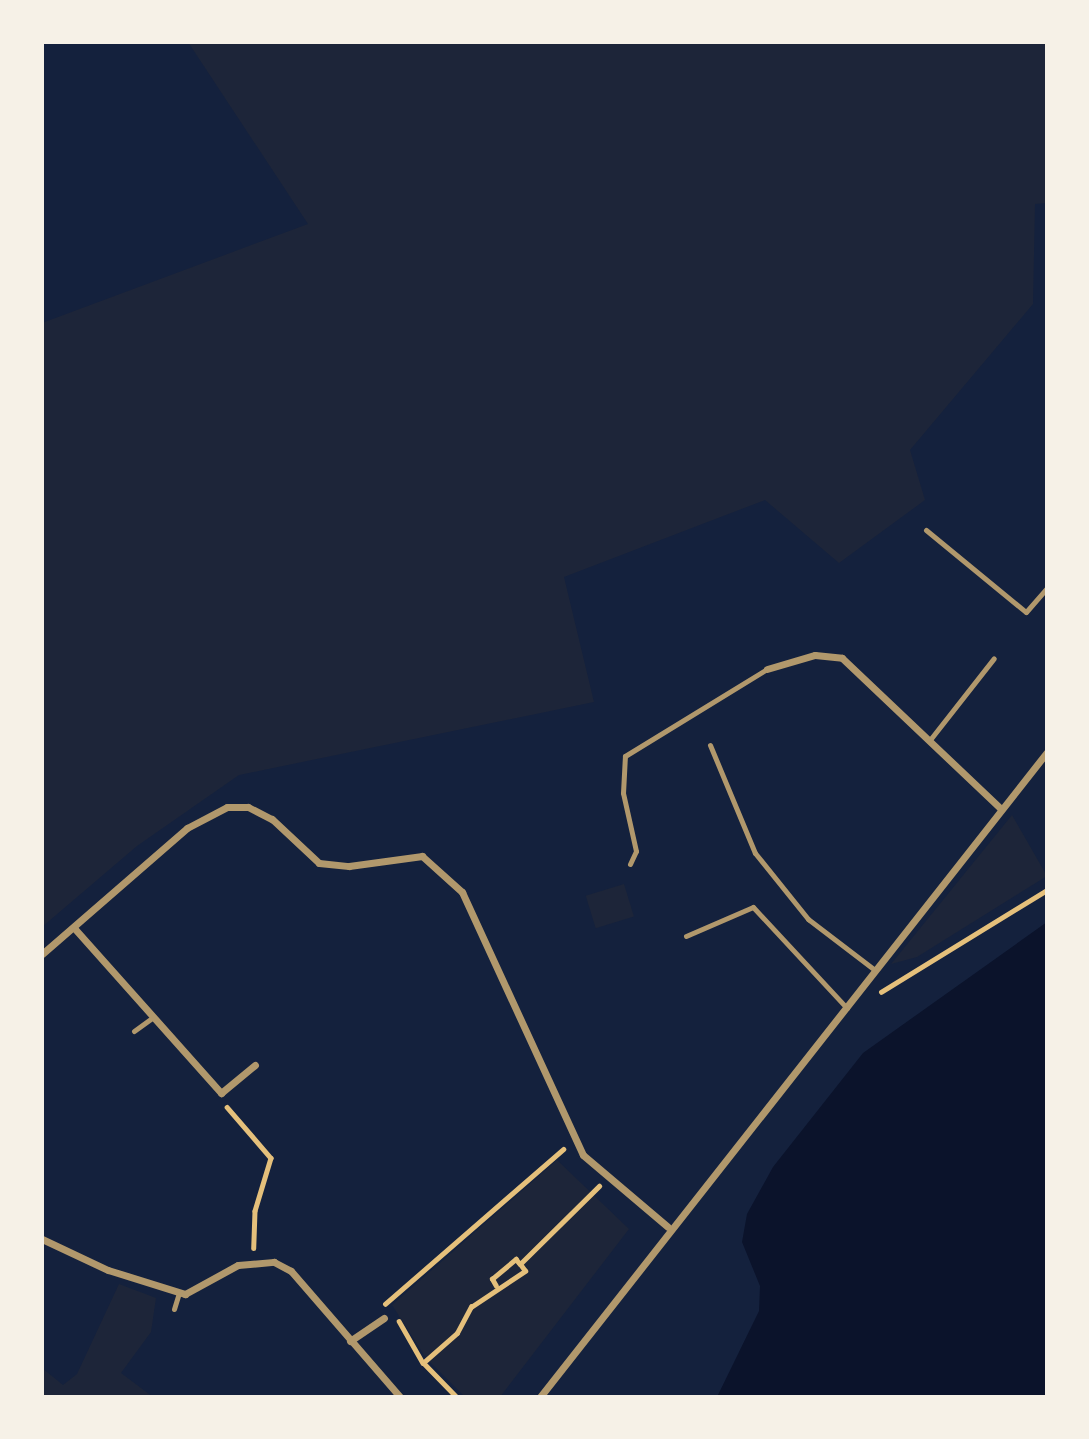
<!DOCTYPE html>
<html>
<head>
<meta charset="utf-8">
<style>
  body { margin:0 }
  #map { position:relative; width:1089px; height:1439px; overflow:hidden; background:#14213d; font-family:Roboto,sans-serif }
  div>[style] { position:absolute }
  .green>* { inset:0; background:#1d2539; transform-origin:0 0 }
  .water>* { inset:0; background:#0b132b }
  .path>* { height:4.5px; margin:-2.25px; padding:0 2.25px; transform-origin:2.25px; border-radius:2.25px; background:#e5c07b }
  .service>* { height:5px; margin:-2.5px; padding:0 2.5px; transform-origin:2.5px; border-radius:2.5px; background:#b1986c }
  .minor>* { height:7px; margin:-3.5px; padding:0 3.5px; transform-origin:3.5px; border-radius:3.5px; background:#b1986c }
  span { translate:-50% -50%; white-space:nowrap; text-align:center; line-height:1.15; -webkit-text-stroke:7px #f6f1e7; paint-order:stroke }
  .frame { position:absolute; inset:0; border:44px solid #f6f1e7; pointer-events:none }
</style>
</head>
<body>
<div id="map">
  <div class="green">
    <i style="clip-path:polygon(188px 42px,1047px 42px,1047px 203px,1035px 204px,1033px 304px,910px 450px,925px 500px,839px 563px,765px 500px,564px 577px,594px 702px,239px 775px,137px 846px,42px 927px,42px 323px,308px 224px)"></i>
    <i style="clip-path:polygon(1012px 815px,1047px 876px,917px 957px,891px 964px)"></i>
    <i style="left:624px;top:884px;width:34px;height:40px;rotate:73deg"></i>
    <i style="clip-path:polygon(557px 1160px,629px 1229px,500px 1397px,465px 1397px,426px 1358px,392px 1305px)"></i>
    <i style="clip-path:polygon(119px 1284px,156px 1298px,151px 1332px,121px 1373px,153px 1397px,42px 1397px,42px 1368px,63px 1385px,77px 1374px)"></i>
  </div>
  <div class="water">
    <i style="clip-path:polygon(1047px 922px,1047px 1397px,717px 1397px,759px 1311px,760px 1286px,742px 1242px,747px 1214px,773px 1167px,863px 1053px)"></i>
  </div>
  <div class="path">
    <i style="left:881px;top:992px;width:195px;rotate:-31.6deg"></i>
    <i style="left:227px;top:1107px;width:67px;rotate:49.2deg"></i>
    <i style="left:271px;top:1158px;width:55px;rotate:106.8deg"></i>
    <i style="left:255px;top:1211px;width:37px;rotate:92deg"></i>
    <i style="left:496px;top:1286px;width:8px;rotate:-120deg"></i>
    <i style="left:492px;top:1279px;width:31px;rotate:-40deg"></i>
    <i style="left:516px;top:1259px;width:6px;rotate:51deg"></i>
    <i style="left:385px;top:1304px;width:236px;rotate:-41deg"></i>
    <i style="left:399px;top:1321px;width:48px;rotate:60.3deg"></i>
    <i style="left:456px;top:1397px;width:47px;rotate:-134.1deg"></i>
    <i style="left:423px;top:1363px;width:45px;rotate:-41.4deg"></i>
    <i style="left:457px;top:1333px;width:30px;rotate:-62deg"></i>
    <i style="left:471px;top:1307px;width:65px;rotate:-33.7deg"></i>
    <i style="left:525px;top:1271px;width:9px;rotate:-126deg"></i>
    <i style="left:520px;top:1264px;width:111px;rotate:-44.6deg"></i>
  </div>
  <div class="service">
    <i style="left:926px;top:530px;width:129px;rotate:39.4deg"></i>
    <i style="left:1026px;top:612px;width:32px;rotate:-49deg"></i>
    <i style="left:929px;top:741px;width:105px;rotate:-51.9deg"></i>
    <i style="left:710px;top:745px;width:117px;rotate:67.4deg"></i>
    <i style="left:755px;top:853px;width:85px;rotate:51.2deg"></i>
    <i style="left:808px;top:919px;width:84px;rotate:37.3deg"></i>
    <i style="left:630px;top:864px;width:14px;rotate:-65deg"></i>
    <i style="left:636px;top:851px;width:59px;rotate:-102.6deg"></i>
    <i style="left:623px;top:793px;width:37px;rotate:-87deg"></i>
    <i style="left:625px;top:756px;width:167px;rotate:-31.5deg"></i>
    <i style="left:686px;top:936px;width:73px;rotate:-23.4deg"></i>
    <i style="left:753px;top:907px;width:138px;rotate:47.1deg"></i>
    <i style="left:134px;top:1031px;width:24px;rotate:-36deg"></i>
    <i style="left:174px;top:1309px;width:17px;rotate:-73deg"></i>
  </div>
  <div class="minor">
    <i style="left:767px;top:669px;width:50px;rotate:-16.3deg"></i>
    <i style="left:815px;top:655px;width:27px;rotate:6deg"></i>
    <i style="left:842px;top:658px;width:219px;rotate:43.5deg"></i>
    <i style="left:75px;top:929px;width:220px;rotate:48.3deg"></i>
    <i style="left:221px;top:1093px;width:44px;rotate:-39.5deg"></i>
    <i style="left:42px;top:954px;width:192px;rotate:-41deg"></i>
    <i style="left:187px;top:828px;width:45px;rotate:-27.7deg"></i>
    <i style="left:227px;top:807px;width:21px"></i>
    <i style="left:248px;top:807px;width:27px;rotate:27deg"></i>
    <i style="left:272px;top:819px;width:64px;rotate:43.1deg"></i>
    <i style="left:319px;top:863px;width:30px;rotate:6deg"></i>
    <i style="left:349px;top:866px;width:74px;rotate:-7.8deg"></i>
    <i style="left:422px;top:856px;width:54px;rotate:42deg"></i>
    <i style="left:462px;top:892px;width:289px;rotate:65.3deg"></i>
    <i style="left:583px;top:1155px;width:111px;rotate:40.3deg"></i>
    <i style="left:42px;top:1239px;width:73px;rotate:25.2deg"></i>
    <i style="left:108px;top:1270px;width:81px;rotate:17.3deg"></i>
    <i style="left:185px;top:1294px;width:60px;rotate:-28.7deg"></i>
    <i style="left:238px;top:1265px;width:36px;rotate:-5deg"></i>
    <i style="left:274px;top:1262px;width:19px;rotate:28deg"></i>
    <i style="left:291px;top:1271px;width:167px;rotate:49.1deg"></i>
    <i style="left:350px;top:1341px;width:41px;rotate:-34.1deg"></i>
    <i style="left:540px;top:1397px;width:820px;rotate:-51.83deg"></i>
  </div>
  <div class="frame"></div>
</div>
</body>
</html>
